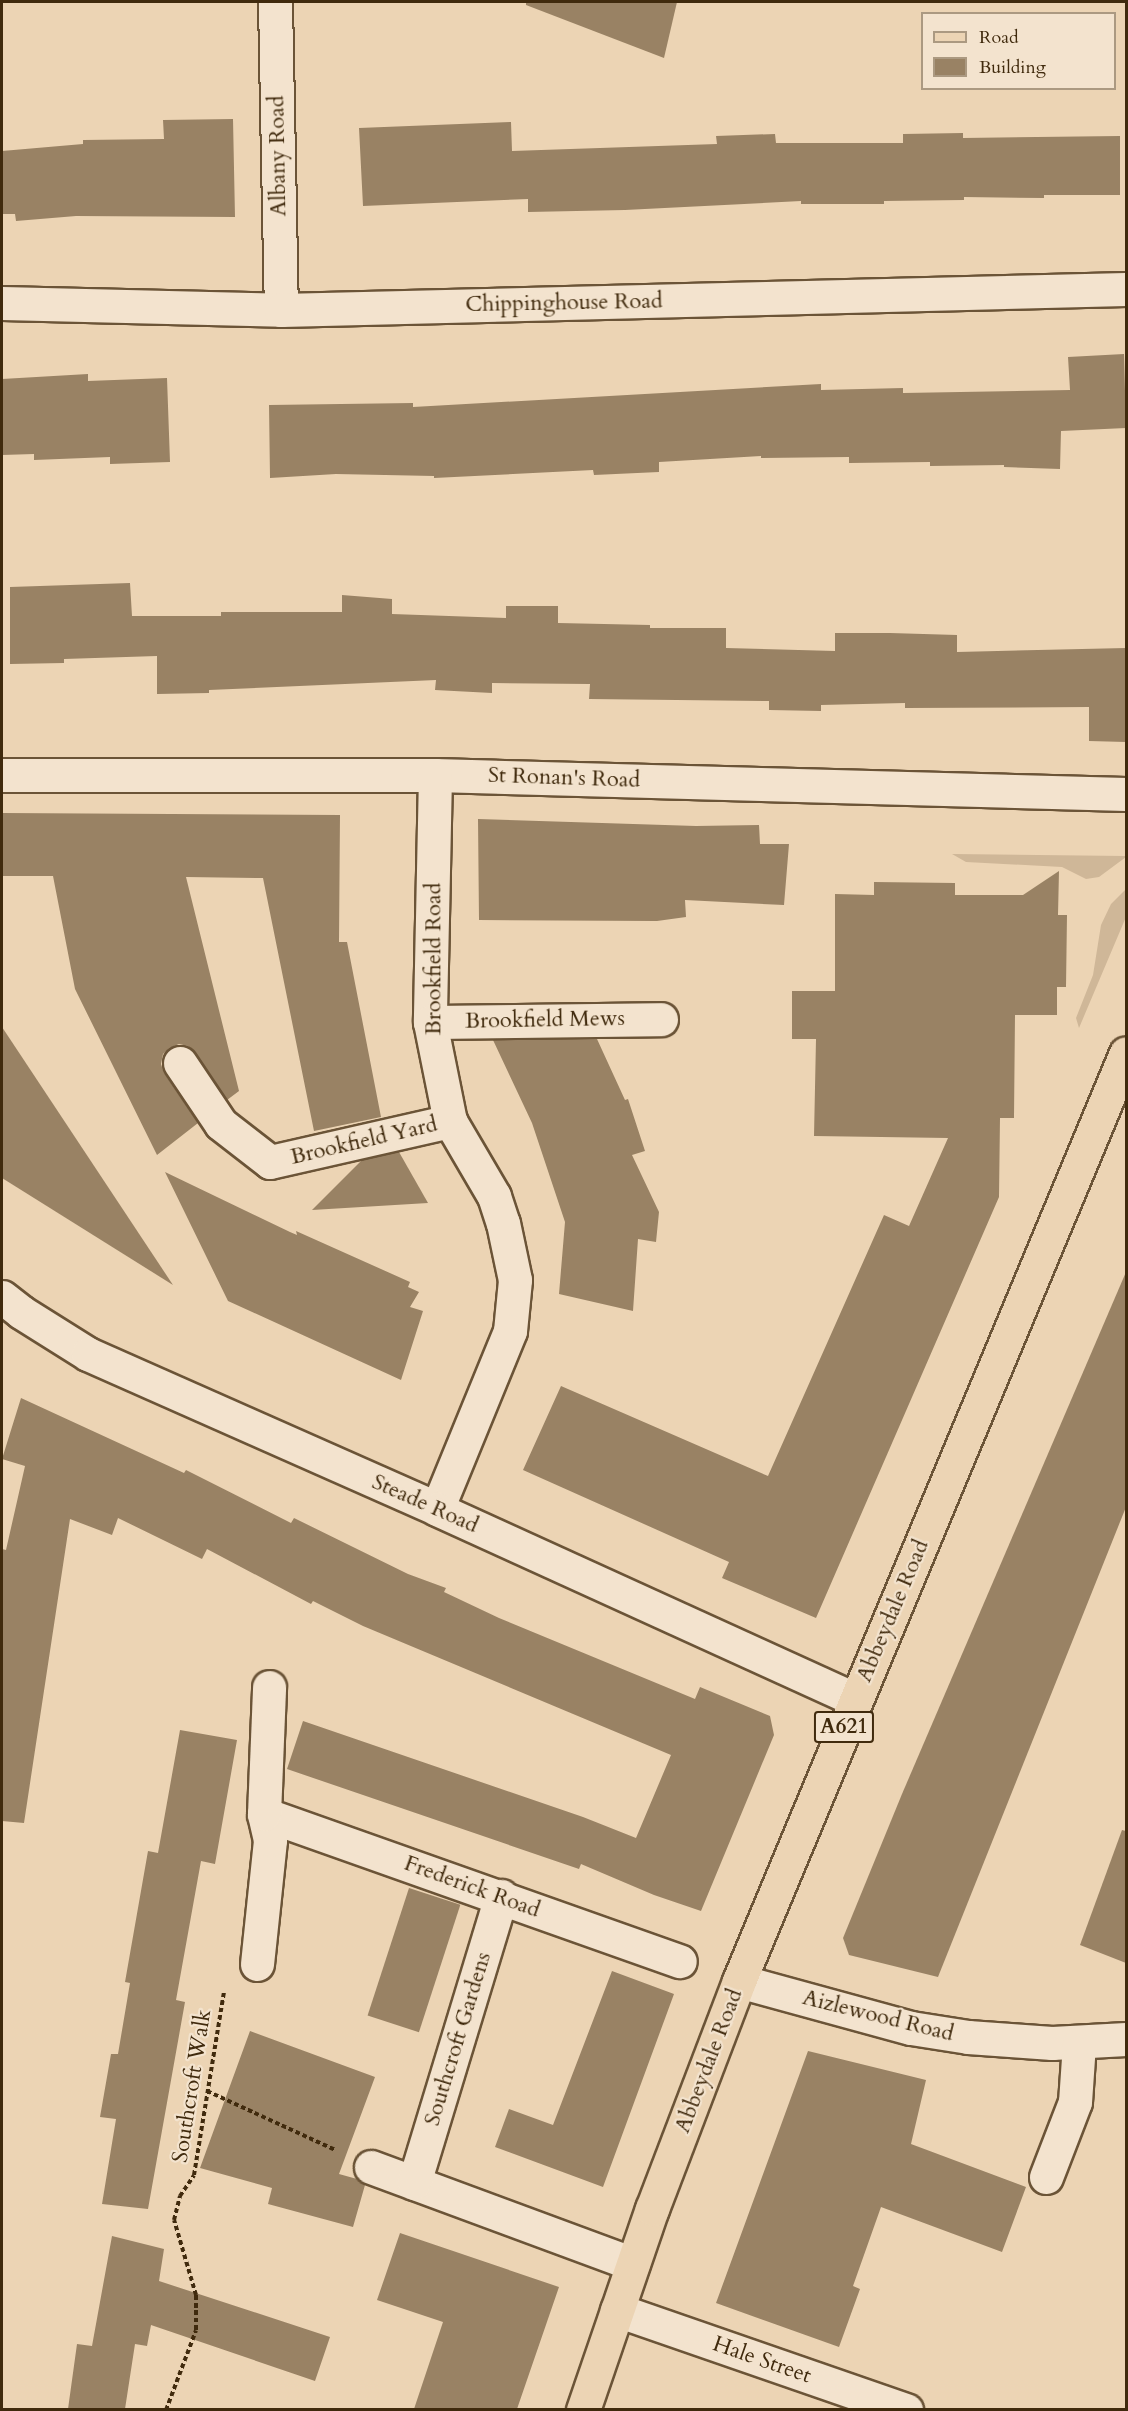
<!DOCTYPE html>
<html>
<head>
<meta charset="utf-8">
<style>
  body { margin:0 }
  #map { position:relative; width:1128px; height:2411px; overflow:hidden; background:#ecd4b4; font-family:Cardo,serif }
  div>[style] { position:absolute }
  .green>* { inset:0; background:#cfb798 }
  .building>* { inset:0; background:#998264; transform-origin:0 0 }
  .path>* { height:4px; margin-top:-2px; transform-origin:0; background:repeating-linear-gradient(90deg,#402a0d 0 4.5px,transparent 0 7.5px) }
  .roads { filter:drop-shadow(2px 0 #6b5437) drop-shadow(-2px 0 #6b5437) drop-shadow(0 2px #6b5437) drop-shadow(0 -2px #6b5437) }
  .minor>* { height:33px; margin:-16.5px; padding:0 16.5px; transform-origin:16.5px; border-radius:16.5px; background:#f3e3ce }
  .primary>* { height:33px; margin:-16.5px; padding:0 16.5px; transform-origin:16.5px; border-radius:16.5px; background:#ecd4b4 }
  span { translate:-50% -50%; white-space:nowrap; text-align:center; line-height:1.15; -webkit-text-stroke:4.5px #f3e3ce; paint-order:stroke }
  .shield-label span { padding:2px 4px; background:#f3e3ce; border:2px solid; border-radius:4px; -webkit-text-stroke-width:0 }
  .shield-label { font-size:21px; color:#402a0d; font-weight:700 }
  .street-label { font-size:22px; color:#402a0d }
  .frame { position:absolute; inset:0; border:3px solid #402a0d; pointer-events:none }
  .legend { position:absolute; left:921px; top:12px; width:195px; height:78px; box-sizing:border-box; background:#f3e3ce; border:2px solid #ab9981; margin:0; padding:8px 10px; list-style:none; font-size:18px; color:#402a0d }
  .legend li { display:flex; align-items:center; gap:12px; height:30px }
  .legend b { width:30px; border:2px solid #ab9981 }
</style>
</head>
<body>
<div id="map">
  <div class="green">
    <i style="clip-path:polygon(952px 854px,1125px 856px,1126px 857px,1099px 877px,1086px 879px,1062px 867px,966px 862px)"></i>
    <i style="clip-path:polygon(1126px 889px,1126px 917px,1079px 1028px,1076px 1018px,1093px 975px,1101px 925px,1111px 904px)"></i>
  </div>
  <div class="building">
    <i style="clip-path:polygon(526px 2px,677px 2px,664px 58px,526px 5px)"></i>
    <i style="clip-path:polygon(233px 119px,235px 217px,76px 216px,16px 221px,15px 214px,2px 214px,2px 151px,83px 144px,83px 140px,164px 139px,163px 120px)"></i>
    <i style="clip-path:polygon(511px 122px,512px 151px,717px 144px,716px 136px,775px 134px,776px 143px,903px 143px,903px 134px,963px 133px,963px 138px,1120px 136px,1120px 195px,1044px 195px,1044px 198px,964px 197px,964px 200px,884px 201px,884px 204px,801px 204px,801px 201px,625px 210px,528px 212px,528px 199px,363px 206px,359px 128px)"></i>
    <i style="clip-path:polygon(1124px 354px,1126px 428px,1061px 431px,1060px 469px,1004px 467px,1004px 465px,930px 466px,930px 462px,849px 463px,849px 457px,761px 458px,761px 456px,659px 462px,659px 472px,594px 475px,593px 470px,434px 478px,434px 476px,336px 474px,270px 478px,269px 405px,413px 403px,413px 407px,821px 384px,821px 390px,903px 388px,903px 393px,1070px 390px,1068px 357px)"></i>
    <i style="clip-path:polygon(88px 374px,88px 381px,167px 378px,170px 462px,110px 464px,110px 457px,34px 460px,34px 454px,2px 455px,2px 379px)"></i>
    <i style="clip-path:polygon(130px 583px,132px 616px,221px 616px,221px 612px,342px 612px,342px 595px,392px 599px,392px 614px,506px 618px,506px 606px,558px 606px,558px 623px,650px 625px,650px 628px,726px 628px,726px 648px,835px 651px,835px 633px,890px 633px,957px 635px,957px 652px,1126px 648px,1126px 742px,1089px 741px,1089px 707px,905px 708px,905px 703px,821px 705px,821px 711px,769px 710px,769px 701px,589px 699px,590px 684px,492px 683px,492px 693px,435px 690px,436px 680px,209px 690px,209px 693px,157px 694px,157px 656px,64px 659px,64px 663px,10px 664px,10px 587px)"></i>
    <i style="clip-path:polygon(2px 813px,340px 815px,339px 942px,347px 942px,381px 1117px,314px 1131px,263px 878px,186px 877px,239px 1091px,227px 1100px,195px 1052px,188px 1046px,179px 1044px,169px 1048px,163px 1054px,161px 1064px,164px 1073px,198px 1123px,157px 1155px,75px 989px,53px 876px,2px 876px)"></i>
    <i style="clip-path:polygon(478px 819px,696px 826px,759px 825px,760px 844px,789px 844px,784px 905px,685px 900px,686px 917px,657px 921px,479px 920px)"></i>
    <i style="clip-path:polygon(1059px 871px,1058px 915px,1067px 915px,1066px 987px,1057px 987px,1057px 1015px,1015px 1015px,1014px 1118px,1000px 1118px,999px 1197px,816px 1618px,722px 1578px,729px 1562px,523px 1470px,561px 1386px,768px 1476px,884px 1215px,909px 1226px,948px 1138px,814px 1136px,816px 1039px,792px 1039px,792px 991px,835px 991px,835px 894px,874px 895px,874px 882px,955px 883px,955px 895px,1023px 895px)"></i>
    <i style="clip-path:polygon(2px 1027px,173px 1285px,2px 1178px)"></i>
    <i style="clip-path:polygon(597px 1039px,625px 1100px,628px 1099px,645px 1151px,632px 1155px,659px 1212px,656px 1242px,638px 1239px,633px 1311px,559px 1294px,565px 1222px,532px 1123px,493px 1040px)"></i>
    <i style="clip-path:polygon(399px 1152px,428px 1203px,312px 1210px,362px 1160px)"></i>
    <i style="clip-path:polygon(165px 1172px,290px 1232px,297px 1235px,296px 1231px,410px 1282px,408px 1287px,419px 1292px,410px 1307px,423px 1311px,401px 1380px,228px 1301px)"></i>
    <i style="clip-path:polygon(1126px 1272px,1126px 1507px,938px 1977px,849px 1955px,843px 1938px,902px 1794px)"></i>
    <i style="clip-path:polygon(21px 1398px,184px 1473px,186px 1470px,291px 1523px,294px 1518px,408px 1574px,446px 1588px,444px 1592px,499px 1618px,695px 1699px,700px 1687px,770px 1716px,774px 1735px,701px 1911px,654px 1895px,581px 1864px,579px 1869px,287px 1769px,303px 1721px,583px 1817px,636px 1838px,671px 1755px,363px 1626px,313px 1601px,311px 1604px,207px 1549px,202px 1559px,118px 1518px,112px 1535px,70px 1519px,24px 1823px,2px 1821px,2px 1549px,6px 1550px,25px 1466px,2px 1459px)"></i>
    <i style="clip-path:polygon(180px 1730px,237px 1740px,215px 1864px,201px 1861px,176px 2000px,185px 2002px,148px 2209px,102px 2204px,116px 2119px,100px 2117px,111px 2054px,118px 2054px,130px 1983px,125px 1982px,148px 1851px,158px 1853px)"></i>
    <i style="clip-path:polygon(1122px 1830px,1126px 1831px,1126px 1963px,1080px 1945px)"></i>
    <i style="left:409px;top:1888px;width:54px;height:134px;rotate:18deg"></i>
    <i style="clip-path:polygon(612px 1971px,674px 1994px,603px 2187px,495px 2147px,509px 2109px,553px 2125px)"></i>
    <i style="clip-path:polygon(250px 2031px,375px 2077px,339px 2174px,357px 2179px,365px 2185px,353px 2227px,268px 2204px,272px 2188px,200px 2168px)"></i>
    <i style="clip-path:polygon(808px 2051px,926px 2080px,911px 2144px,1026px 2187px,1002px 2252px,881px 2207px,853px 2286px,860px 2289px,839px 2347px,716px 2303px)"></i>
    <i style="clip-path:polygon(400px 2233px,559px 2287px,517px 2409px,414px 2409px,443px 2322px,377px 2300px)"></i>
    <i style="clip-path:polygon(112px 2236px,164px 2249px,159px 2281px,330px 2337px,315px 2381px,151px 2325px,147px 2346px,135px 2344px,125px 2409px,68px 2409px,77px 2344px,92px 2346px)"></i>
  </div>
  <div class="path">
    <i style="left:207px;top:2091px;width:141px;rotate:24.7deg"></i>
    <i style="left:166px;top:2410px;width:85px;rotate:-69.4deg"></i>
    <i style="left:196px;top:2330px;width:35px;rotate:-90deg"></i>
    <i style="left:196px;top:2295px;width:78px;rotate:-106.3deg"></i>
    <i style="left:174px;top:2220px;width:25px;rotate:-76deg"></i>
    <i style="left:180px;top:2196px;width:25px;rotate:-56deg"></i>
    <i style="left:194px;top:2175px;width:185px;rotate:-80.7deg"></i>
  </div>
  <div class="roads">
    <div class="minor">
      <i style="left:275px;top:2px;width:308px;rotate:88.9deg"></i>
      <i style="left:2px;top:303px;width:279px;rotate:1.4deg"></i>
      <i style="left:281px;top:310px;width:845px;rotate:-1.42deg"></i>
      <i style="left:2px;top:775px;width:433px"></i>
      <i style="left:435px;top:775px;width:691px;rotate:1.58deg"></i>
      <i style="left:435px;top:775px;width:247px;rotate:91.2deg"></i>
      <i style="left:430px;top:1022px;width:101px;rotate:78.6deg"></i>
      <i style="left:450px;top:1121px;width:87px;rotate:59.6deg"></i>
      <i style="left:494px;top:1196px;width:28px;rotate:72deg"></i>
      <i style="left:503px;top:1223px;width:58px;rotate:78.1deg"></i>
      <i style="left:515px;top:1280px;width:51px;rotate:95.6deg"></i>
      <i style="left:510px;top:1331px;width:192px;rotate:112.3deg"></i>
      <i style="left:430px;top:1022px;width:231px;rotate:-0.7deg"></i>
      <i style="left:180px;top:1063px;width:73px;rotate:56.1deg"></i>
      <i style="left:221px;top:1124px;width:62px;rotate:37.8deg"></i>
      <i style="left:270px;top:1162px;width:185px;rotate:-12.8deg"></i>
      <i style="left:2px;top:1297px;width:24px;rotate:38deg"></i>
      <i style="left:21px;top:1312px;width:79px;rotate:32.1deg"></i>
      <i style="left:88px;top:1354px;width:382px;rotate:23.9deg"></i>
      <i style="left:437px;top:1509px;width:460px;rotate:24.5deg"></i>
      <i style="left:264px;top:1814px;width:441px;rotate:19.5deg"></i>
      <i style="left:257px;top:1964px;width:125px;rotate:-84deg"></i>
      <i style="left:270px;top:1840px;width:27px;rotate:-103deg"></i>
      <i style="left:264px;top:1814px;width:127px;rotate:-87.7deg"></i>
      <i style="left:739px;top:1981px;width:178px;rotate:15.3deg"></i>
      <i style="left:911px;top:2028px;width:58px;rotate:9deg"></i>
      <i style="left:968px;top:2037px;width:84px;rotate:4.1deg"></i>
      <i style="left:1052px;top:2043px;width:74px;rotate:-3.1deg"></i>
      <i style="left:371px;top:2167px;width:279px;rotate:20.3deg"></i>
      <i style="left:1046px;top:2177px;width:80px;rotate:-68.9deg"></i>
      <i style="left:1075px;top:2102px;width:59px;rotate:-86.1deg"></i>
      <i style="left:414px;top:2183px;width:300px;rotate:-73.1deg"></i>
      <i style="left:617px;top:2310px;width:306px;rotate:19.1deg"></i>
    </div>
    <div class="primary">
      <i style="left:583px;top:2410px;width:213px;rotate:-71.1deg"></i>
      <i style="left:652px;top:2209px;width:244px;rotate:-69.1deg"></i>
      <i style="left:739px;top:1981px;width:1005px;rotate:-67.36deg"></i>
    </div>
  </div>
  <div class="shield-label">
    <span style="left:844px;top:1727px">A621</span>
  </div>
  <div class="street-label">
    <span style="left:278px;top:156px;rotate:-91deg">Albany Road</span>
    <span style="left:564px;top:303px;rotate:-1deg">Chippinghouse Road</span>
    <span style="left:564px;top:778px;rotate:2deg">St Ronan's Road</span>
    <span style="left:434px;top:959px;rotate:-90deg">Brookfield Road</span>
    <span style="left:545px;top:1020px;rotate:-1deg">Brookfield Mews</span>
    <span style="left:364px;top:1141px;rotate:-13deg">Brookfield Yard</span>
    <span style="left:425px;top:1504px;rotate:24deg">Steade Road</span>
    <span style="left:893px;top:1611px;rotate:-67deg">Abbeydale Road</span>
    <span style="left:472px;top:1887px;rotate:20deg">Frederick Road</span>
    <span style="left:878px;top:2016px;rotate:14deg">Aizlewood Road</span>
    <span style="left:458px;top:2039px;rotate:-73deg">Southcroft Gardens</span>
    <span style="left:709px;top:2061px;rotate:-69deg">Abbeydale Road</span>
    <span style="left:192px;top:2086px;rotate:-81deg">Southcroft Walk</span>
    <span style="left:762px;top:2360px;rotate:19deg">Hale Street</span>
  </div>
  <div class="frame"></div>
  <ul class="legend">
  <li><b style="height:8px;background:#ecd4b4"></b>Road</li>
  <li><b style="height:16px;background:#998264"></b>Building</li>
  </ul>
</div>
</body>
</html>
